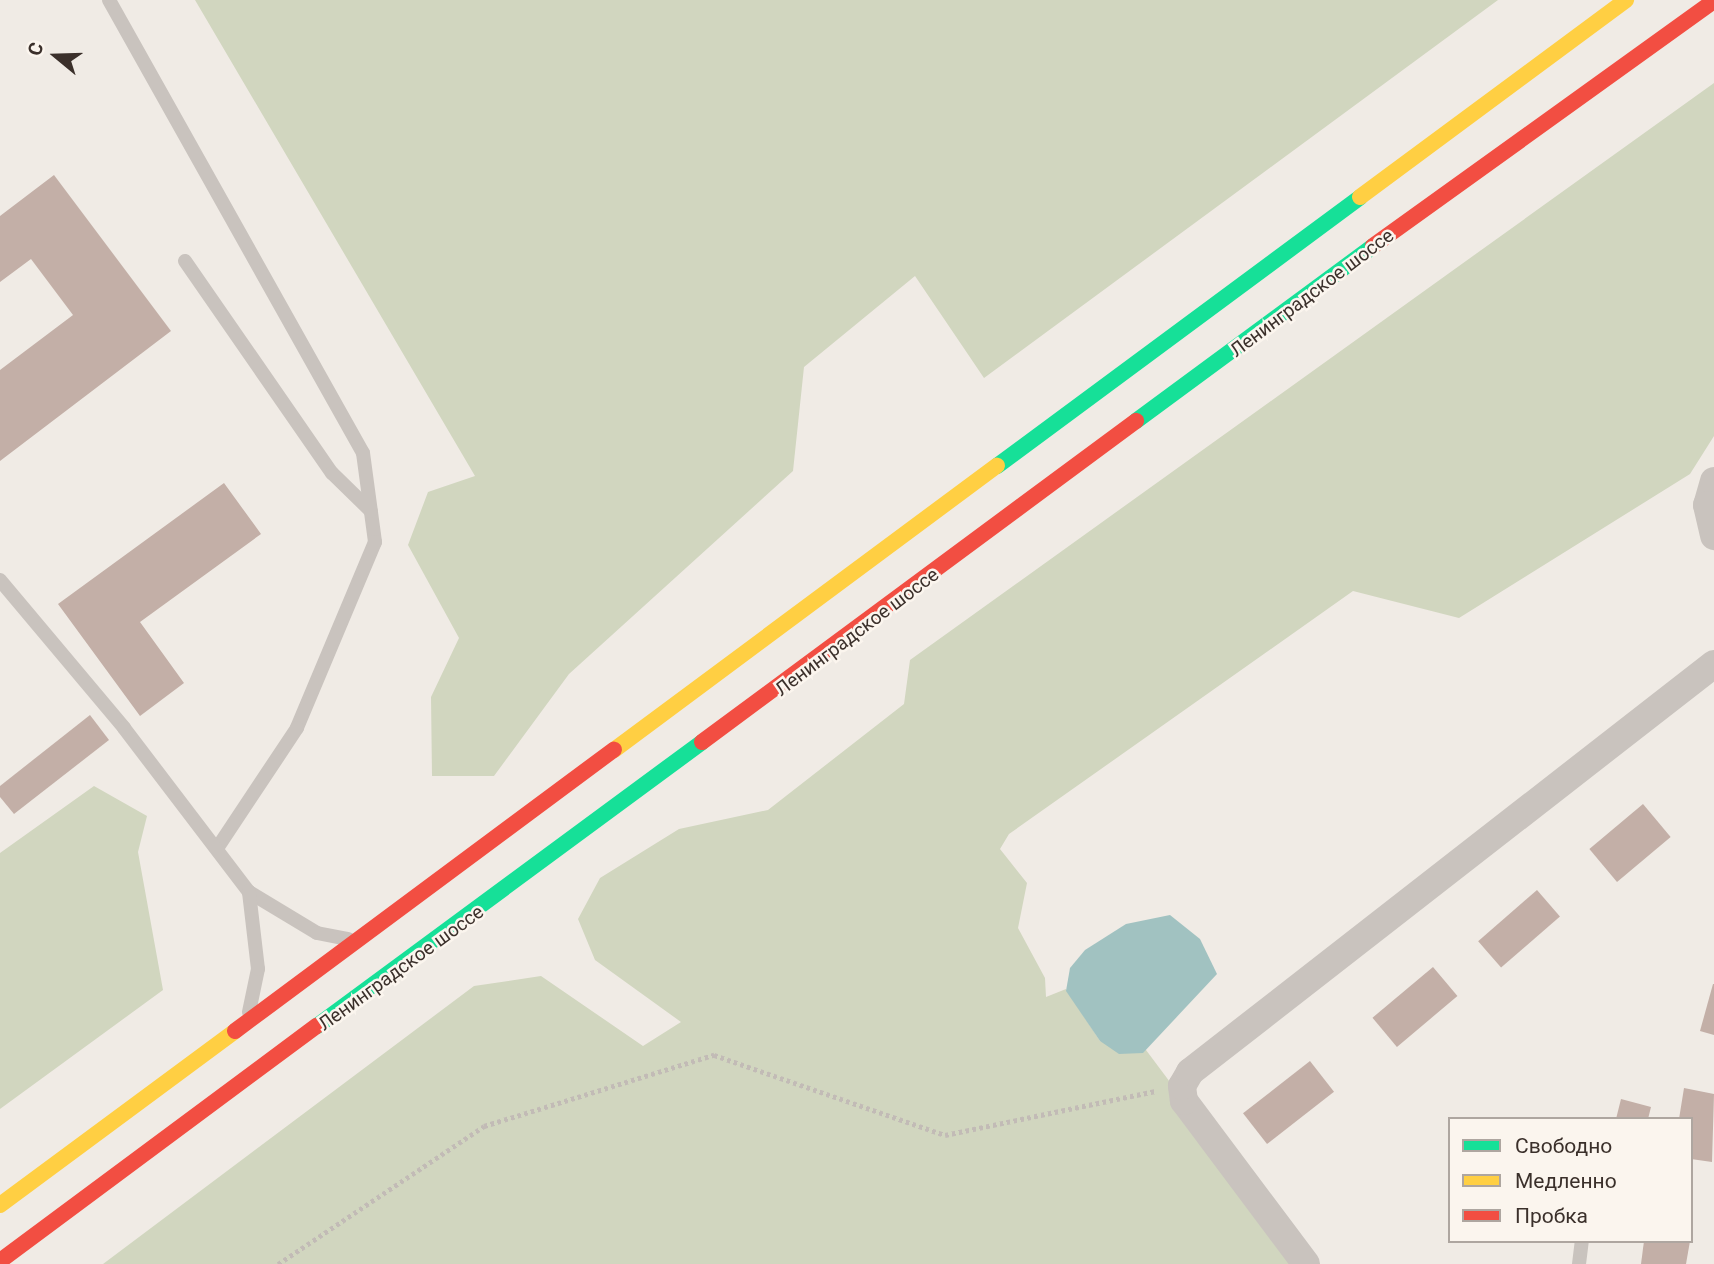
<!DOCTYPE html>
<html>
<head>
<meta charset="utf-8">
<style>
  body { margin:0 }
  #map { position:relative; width:1714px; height:1264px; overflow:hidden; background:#f0ebe5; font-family:Roboto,sans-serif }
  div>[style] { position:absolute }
  .green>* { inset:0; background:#d1d6bf }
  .water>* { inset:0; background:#a1c2c1 }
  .building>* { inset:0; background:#c3afa7; transform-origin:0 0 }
  .path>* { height:4.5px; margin-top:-2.25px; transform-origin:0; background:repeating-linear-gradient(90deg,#c2bbb6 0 3.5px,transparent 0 7px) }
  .lane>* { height:14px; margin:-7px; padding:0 7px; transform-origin:7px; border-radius:7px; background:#c9c3be }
  .street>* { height:28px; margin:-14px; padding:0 14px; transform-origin:14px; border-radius:14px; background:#c9c3be }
  .fast>* { height:16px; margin:-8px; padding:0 8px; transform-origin:8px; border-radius:8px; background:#16e098 }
  .slow>* { height:16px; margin:-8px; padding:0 8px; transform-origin:8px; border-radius:8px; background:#ffcf43 }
  .jam>* { height:16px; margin:-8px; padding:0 8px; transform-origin:8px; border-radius:8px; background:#f24e42 }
  span { translate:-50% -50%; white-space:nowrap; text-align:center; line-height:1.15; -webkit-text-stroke:5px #fbf5ee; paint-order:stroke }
  .street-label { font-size:19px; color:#3b302b }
  .legend { position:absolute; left:1448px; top:1117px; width:245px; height:126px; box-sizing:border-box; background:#fbf5ee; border:2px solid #aea6a0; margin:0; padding:9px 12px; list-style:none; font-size:21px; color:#3b302b }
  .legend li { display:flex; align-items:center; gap:14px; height:35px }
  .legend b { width:35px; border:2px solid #aea6a0 }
  .north { position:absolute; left:21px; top:21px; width:70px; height:70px; -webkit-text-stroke:5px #fbf5ee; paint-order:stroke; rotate:289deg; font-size:19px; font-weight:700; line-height:28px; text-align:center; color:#3b302b }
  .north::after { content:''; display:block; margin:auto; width:24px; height:32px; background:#3b302b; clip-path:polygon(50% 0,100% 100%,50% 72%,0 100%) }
</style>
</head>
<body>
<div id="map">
  <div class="green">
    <i style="clip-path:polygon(195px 0,1498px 0,984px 378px,915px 276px,804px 367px,793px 471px,569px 674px,494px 776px,432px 776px,431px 697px,459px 638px,408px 545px,428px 492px,475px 476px)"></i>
    <i style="clip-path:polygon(1714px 83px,1714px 436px,1690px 474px,1459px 618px,1353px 591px,1009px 834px,1000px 849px,1027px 883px,1018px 928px,1045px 978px,1046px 997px,1066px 989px,1100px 1041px,1146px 1050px,1306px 1264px,103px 1264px,474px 986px,541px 976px,643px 1046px,681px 1022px,595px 960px,578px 919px,600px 878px,679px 829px,768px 810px,904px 704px,910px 660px)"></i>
    <i style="clip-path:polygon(94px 786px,147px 816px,138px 852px,163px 990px,0 1109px,0 853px)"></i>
  </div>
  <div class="water">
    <i style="clip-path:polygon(1170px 915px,1200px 939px,1217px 974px,1143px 1053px,1119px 1054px,1100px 1041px,1066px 991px,1070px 968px,1085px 950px,1126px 924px)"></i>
  </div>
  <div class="building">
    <i style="clip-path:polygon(54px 175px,171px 331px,0 461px,0 370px,73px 315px,31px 259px,0 282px,0 216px)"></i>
    <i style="clip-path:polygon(224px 483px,261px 534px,140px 622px,184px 683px,140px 716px,58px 604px)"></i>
    <i style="clip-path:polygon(90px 715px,109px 740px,14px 814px,0 797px,0 786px)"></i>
    <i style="left:1643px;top:804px;width:43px;height:70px;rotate:50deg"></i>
    <i style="left:1537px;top:890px;width:35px;height:78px;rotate:49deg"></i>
    <i style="left:1433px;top:967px;width:38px;height:79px;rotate:50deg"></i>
    <i style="clip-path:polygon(1713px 984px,1714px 984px,1714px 1035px,1700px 1031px)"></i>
    <i style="left:1310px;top:1061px;width:39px;height:85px;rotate:52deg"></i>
    <i style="clip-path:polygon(1684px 1088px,1714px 1094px,1712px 1162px,1691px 1159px,1691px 1119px,1679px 1119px)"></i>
    <i style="clip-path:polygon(1621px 1099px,1651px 1107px,1648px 1119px,1616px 1119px)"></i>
    <i style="clip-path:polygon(1644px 1241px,1690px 1241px,1686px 1264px,1641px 1264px)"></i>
  </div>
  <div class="path">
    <i style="left:278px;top:1264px;width:248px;rotate:-33.8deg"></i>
    <i style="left:484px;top:1126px;width:241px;rotate:-17.2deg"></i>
    <i style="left:714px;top:1055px;width:244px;rotate:19.1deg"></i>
    <i style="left:945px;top:1135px;width:215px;rotate:-11.8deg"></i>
  </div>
  <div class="lane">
    <i style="left:109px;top:0;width:519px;rotate:60.72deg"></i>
    <i style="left:363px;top:453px;width:90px;rotate:82.3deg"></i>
    <i style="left:375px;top:542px;width:202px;rotate:112.8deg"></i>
    <i style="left:297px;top:728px;width:143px;rotate:123.6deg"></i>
    <i style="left:185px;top:261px;width:258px;rotate:55.3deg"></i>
    <i style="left:332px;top:473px;width:54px;rotate:44.3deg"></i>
    <i style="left:0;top:580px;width:193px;rotate:50deg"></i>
    <i style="left:124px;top:728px;width:206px;rotate:52.7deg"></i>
    <i style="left:249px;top:892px;width:79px;rotate:31.1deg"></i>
    <i style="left:317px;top:933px;width:32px;rotate:11deg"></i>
    <i style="left:249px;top:1012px;width:44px;rotate:-78.2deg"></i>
    <i style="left:258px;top:969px;width:78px;rotate:-96.7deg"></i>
    <i style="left:1579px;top:1264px;width:23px;rotate:-83deg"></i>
  </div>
  <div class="street">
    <i style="left:1714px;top:481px;width:25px;rotate:106deg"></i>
    <i style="left:1707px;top:505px;width:32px;rotate:77deg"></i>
    <i style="left:1306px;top:1264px;width:204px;rotate:-126.8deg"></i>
    <i style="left:1184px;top:1101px;width:15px;rotate:-98deg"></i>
    <i style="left:1182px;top:1086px;width:16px;rotate:-60deg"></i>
    <i style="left:1190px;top:1072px;width:664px;rotate:-37.91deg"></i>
  </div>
  <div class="fast">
    <i style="left:1136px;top:421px;width:295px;rotate:-36.4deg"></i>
    <i style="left:997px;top:466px;width:452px;rotate:-36.5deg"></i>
    <i style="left:317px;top:1026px;width:478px;rotate:-36.4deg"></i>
  </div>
  <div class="slow">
    <i style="left:1360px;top:197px;width:331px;rotate:-36.5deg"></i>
    <i style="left:614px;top:750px;width:477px;rotate:-36.6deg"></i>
    <i style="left:0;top:1205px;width:292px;rotate:-36.5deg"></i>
  </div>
  <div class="jam">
    <i style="left:1373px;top:246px;width:420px;rotate:-35.7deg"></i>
    <i style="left:702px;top:742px;width:540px;rotate:-36.49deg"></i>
    <i style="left:235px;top:1031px;width:472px;rotate:-36.6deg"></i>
    <i style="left:0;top:1261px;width:395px;rotate:-36.6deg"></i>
  </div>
  <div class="street-label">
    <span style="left:1312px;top:293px;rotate:-37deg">Ленинградское шоссе</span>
    <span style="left:857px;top:632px;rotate:-37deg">Ленинградское шоссе</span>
    <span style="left:401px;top:968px;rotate:-36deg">Ленинградское шоссе</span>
  </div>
  <ul class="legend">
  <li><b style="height:9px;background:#16e098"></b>Свободно</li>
  <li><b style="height:9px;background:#ffcf43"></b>Медленно</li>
  <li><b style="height:9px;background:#f24e42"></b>Пробка</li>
  </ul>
  <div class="north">С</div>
</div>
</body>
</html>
